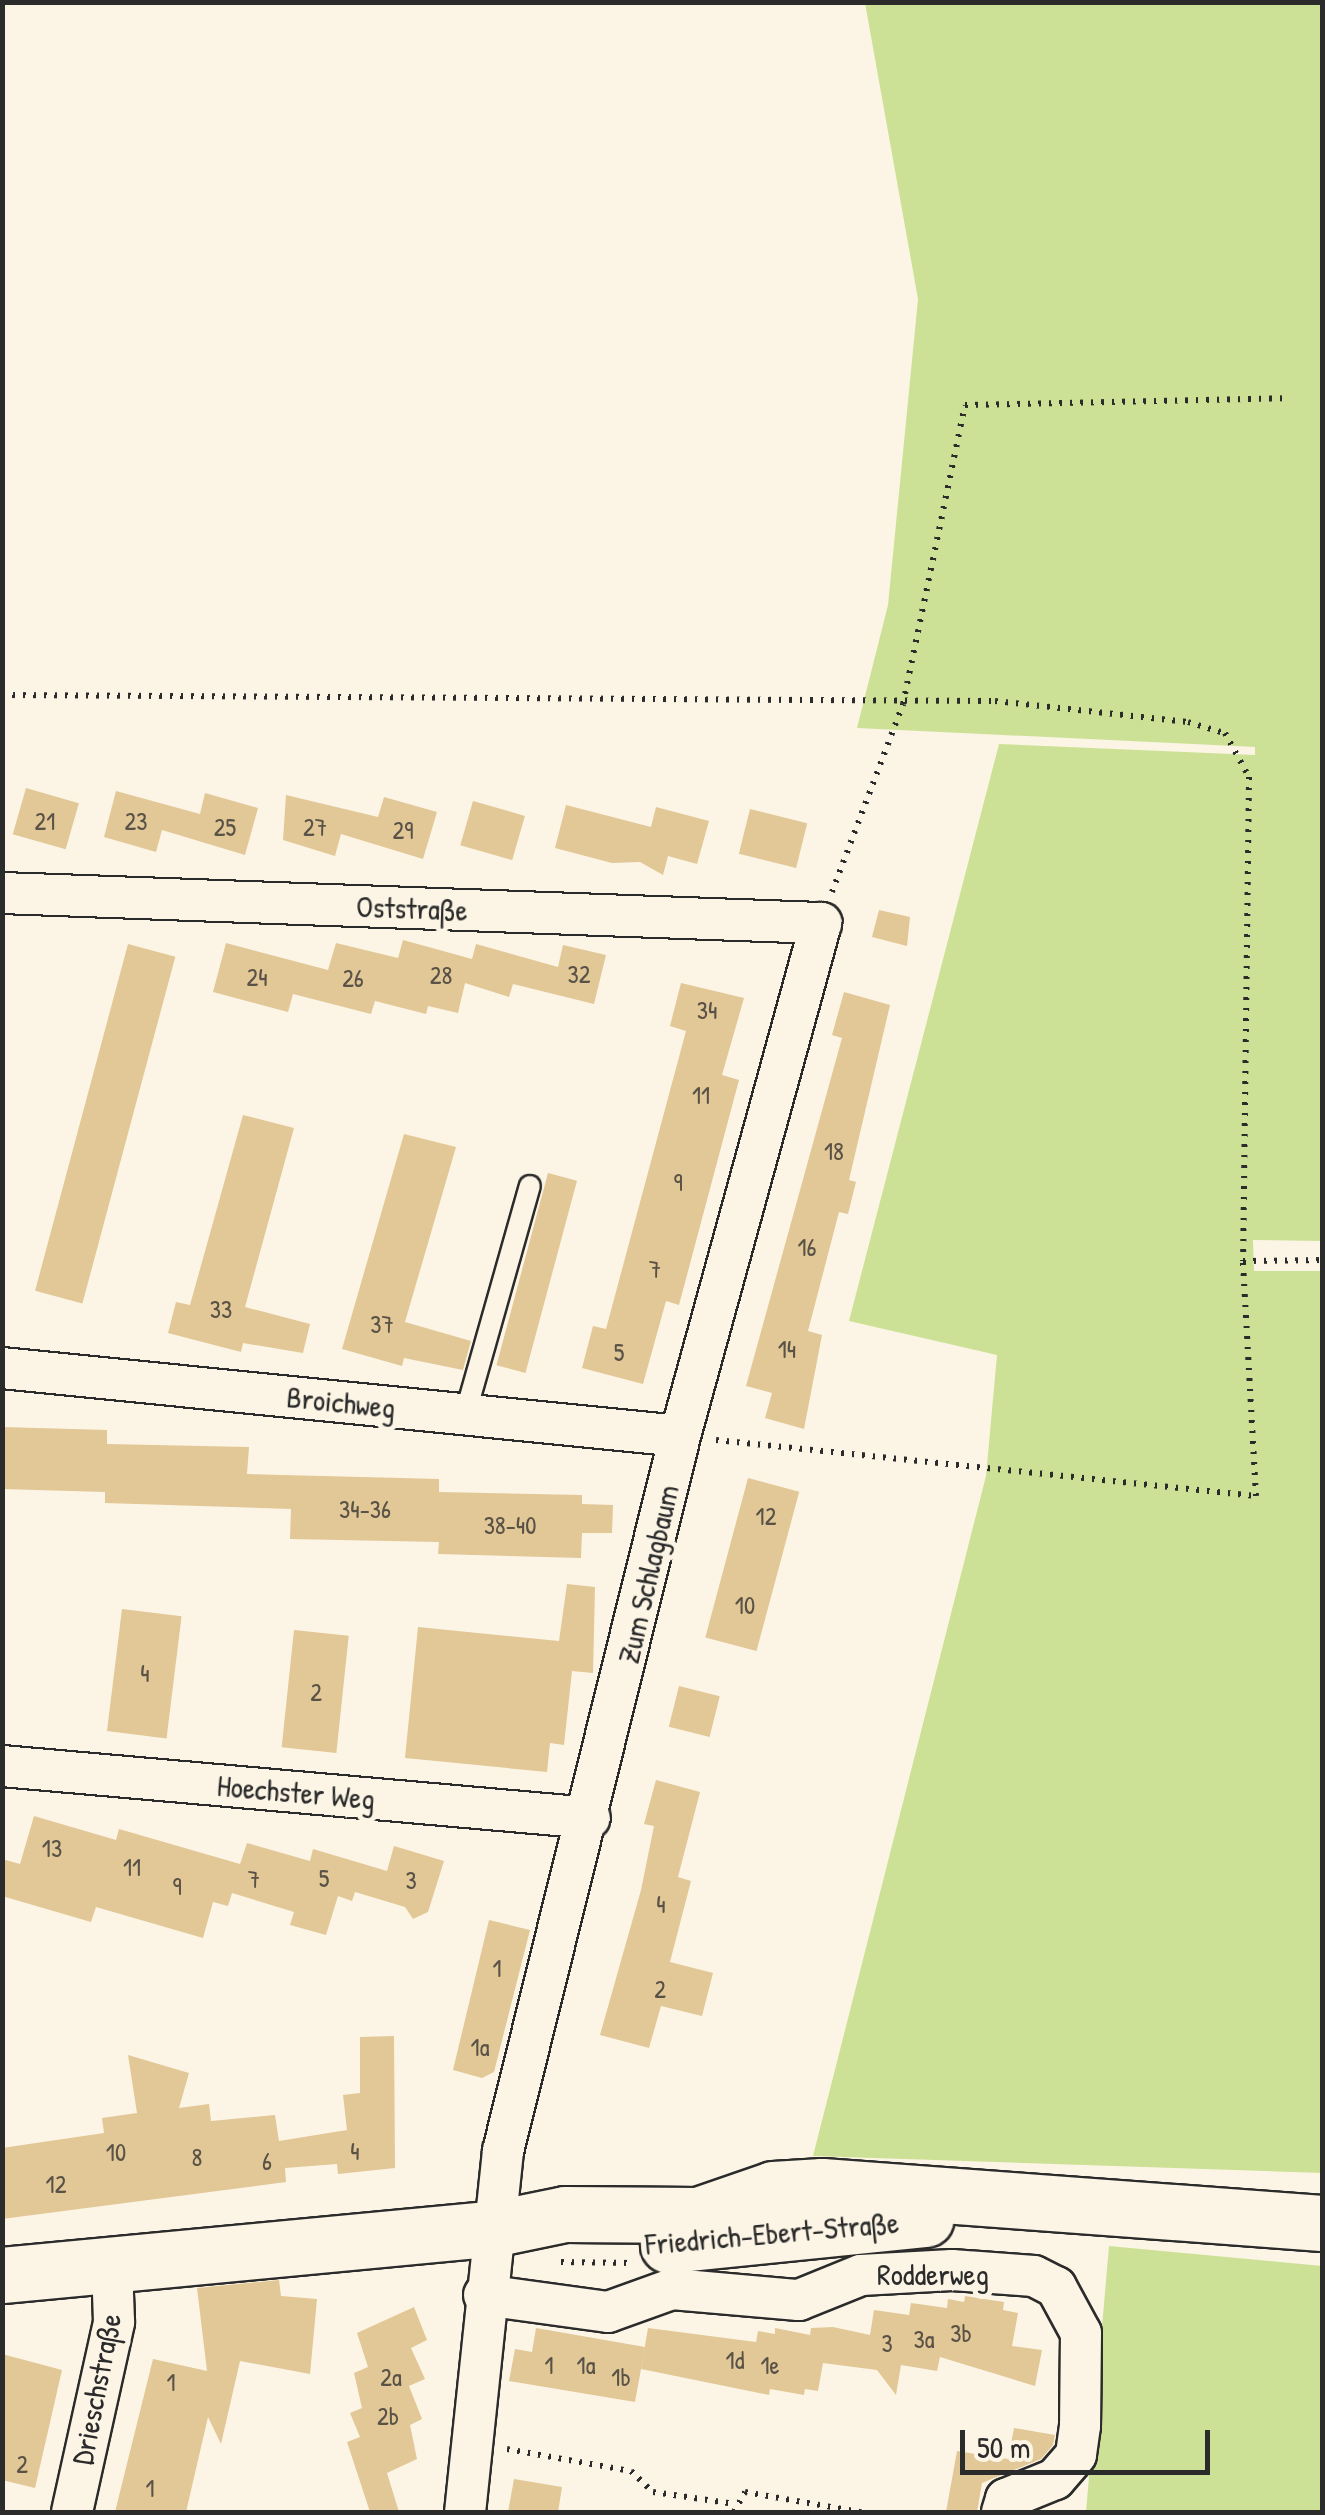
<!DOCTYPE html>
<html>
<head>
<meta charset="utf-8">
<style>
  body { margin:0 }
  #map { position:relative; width:1325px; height:2515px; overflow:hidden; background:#fcf5e5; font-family:"Patrick Hand",sans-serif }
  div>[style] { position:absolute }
  .green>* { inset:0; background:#cde196 }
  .building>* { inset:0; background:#e2c797; transform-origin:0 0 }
  .path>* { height:6px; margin-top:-3px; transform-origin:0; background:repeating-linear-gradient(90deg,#2b2b2b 0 2.5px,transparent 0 10.5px) }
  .roads { filter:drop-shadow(2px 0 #2b2b2b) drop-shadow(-2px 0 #2b2b2b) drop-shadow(0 2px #2b2b2b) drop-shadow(0 -2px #2b2b2b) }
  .service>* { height:20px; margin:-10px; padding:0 10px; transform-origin:10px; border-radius:10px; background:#fcf5e5 }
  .minor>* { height:40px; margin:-20px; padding:0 20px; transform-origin:20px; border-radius:20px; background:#fcf5e5 }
  .secondary>* { height:55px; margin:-27.5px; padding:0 27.5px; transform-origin:27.5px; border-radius:27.5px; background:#fcf5e5 }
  span { translate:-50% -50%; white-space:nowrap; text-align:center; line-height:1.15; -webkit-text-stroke:10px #fcf5e5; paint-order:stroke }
  .number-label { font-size:25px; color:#595246 }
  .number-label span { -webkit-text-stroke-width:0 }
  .street-label { font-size:30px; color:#2b2b2b }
  .frame { position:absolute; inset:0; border:5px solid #2b2b2b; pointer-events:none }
  .scale { position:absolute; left:960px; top:2430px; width:250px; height:45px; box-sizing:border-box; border:5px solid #2b2b2b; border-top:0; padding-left:12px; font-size:30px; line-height:35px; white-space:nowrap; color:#2b2b2b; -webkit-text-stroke:8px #fcf5e5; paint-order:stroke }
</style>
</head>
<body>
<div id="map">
  <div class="green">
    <i style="clip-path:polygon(865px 3px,1322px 3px,1322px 1241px,1253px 1240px,1254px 1271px,1322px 1271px,1322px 2173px,813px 2156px,986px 1476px,997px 1355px,849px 1321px,999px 744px,1255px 755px,1255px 747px,857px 728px,888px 605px,918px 299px)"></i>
    <i style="clip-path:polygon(1109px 2246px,1322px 2266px,1321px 2512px,1086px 2512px)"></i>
  </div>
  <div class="building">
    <i style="left:26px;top:788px;width:55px;height:48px;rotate:16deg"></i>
    <i style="clip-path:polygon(116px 791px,200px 814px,205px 793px,258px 808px,245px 855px,162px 830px,156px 852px,104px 837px)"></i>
    <i style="clip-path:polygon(286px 795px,378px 817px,384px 797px,437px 812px,423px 859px,341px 834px,335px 856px,283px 840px)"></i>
    <i style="left:473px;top:801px;width:54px;height:46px;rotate:16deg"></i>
    <i style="clip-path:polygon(566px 805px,651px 827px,656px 807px,709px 821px,697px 864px,668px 856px,663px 875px,640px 862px,612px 863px,555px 848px)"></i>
    <i style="left:750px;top:809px;width:59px;height:46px;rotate:14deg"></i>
    <i style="clip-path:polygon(879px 910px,910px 917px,907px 946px,872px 937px)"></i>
    <i style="clip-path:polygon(403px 940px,472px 959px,476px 944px,558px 967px,563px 945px,606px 955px,594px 1004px,513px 984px,509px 997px,465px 983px,458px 1013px,428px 1006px,426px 1014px,375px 1001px,371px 1014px,293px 994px,288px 1012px,213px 992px,226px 943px,328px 970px,336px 943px,398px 958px)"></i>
    <i style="left:128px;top:944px;width:49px;height:359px;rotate:15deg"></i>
    <i style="clip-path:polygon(681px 983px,744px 998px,722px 1075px,739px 1080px,679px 1305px,666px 1301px,643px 1384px,582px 1368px,593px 1326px,606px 1329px,686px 1031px,670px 1026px)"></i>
    <i style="clip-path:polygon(844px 992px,890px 1005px,849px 1180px,856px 1182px,848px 1214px,839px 1212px,808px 1331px,822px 1335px,804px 1429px,765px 1418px,772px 1393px,746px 1386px,842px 1038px,832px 1035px)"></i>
    <i style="clip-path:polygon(243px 1115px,294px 1128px,245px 1307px,310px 1324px,303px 1353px,243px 1343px,241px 1352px,168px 1333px,176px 1302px,190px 1305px)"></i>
    <i style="clip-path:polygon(404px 1134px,456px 1147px,405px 1322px,471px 1341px,463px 1370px,404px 1358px,402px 1366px,342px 1349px)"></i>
    <i style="left:548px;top:1173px;width:30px;height:199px;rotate:15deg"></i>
    <i style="clip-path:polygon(2px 1427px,107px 1430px,107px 1444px,249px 1447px,247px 1474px,439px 1479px,439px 1492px,582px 1495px,582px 1504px,613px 1505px,612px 1533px,582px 1533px,581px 1558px,438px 1554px,439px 1542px,290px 1539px,291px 1509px,105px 1503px,105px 1492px,2px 1489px)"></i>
    <i style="left:748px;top:1478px;width:53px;height:165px;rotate:15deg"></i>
    <i style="clip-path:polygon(567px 1584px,595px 1587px,593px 1673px,572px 1671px,564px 1745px,550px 1743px,547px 1772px,405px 1758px,418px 1627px,559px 1641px)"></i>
    <i style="left:122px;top:1609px;width:60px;height:123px;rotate:7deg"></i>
    <i style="left:294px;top:1630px;width:55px;height:118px;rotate:6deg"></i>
    <i style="left:679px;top:1686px;width:42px;height:42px;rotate:14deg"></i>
    <i style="clip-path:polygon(656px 1780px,700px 1792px,678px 1877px,691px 1881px,670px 1962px,713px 1973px,702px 2016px,661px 2006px,649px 2048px,600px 2035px,641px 1890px,654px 1826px,644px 1824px)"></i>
    <i style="clip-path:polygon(34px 1816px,116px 1840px,119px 1829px,240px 1864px,247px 1843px,310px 1861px,313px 1849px,387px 1871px,394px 1846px,444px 1861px,428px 1912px,413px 1919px,405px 1907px,355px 1892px,352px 1901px,338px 1896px,326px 1935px,290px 1925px,294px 1912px,232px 1893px,228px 1906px,213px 1902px,203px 1938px,96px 1907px,91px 1922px,2px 1896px,2px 1859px,20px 1864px)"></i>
    <i style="clip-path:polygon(489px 1920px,530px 1930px,494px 2072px,482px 2078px,453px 2070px)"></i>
    <i style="clip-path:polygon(394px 2036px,395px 2168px,338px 2174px,337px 2164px,285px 2168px,286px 2182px,2px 2219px,2px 2148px,104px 2133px,102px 2118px,137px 2113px,128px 2055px,189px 2073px,179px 2108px,209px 2104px,211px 2121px,275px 2115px,279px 2141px,347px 2130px,343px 2095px,360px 2093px,360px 2037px)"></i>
    <i style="clip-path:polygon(279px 2280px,281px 2296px,317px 2299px,310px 2374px,240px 2361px,221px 2444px,208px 2417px,186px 2512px,115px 2512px,153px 2359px,207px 2371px,197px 2288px)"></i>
    <i style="clip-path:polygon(965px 2296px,1004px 2302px,1003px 2310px,1018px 2313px,1012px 2346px,1042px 2350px,1035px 2386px,940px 2357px,937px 2371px,901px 2365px,896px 2395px,877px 2370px,823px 2363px,818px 2391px,805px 2389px,804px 2395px,770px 2389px,769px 2395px,641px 2369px,648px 2328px,756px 2342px,758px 2331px,775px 2334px,775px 2328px,810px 2335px,811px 2328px,833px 2327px,870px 2335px,874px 2310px,909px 2315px,911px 2303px,947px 2308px,948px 2299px,964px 2302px)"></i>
    <i style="clip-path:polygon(414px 2307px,427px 2340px,411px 2348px,425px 2379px,409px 2386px,422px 2419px,410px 2425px,417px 2459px,387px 2473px,399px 2512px,370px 2512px,347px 2442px,360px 2437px,350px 2413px,362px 2408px,354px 2373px,368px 2367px,357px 2333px)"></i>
    <i style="clip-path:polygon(536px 2328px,645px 2347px,635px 2402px,509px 2381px,515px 2349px,532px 2352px)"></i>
    <i style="clip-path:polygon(2px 2354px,62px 2370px,35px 2488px,2px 2480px)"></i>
    <i style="clip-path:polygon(1014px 2428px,1055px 2435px,1053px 2445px,1041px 2459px,982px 2483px,977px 2512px,946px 2512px,957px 2451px,1008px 2459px)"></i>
    <i style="clip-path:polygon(514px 2479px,562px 2487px,558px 2512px,508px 2512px)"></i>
  </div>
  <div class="path">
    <i style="left:2px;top:695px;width:993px;rotate:0.35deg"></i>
    <i style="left:995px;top:701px;width:194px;rotate:6.2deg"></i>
    <i style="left:1188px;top:722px;width:39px;rotate:17deg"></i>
    <i style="left:1225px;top:733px;width:50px;rotate:61.4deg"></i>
    <i style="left:1249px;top:777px;width:484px;rotate:90.7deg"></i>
    <i style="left:832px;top:892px;width:201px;rotate:-69.3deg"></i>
    <i style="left:903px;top:704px;width:305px;rotate:-78.3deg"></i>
    <i style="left:965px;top:405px;width:322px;rotate:-1.2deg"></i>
    <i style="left:716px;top:1440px;width:543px;rotate:5.92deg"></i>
    <i style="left:1256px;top:1496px;width:235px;rotate:-93.2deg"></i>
    <i style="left:1243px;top:1261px;width:79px;rotate:-0.7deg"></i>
    <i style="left:561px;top:2262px;width:72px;rotate:0.8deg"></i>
    <i style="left:507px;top:2449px;width:126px;rotate:10.1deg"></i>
    <i style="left:631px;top:2471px;width:30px;rotate:44deg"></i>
    <i style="left:653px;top:2492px;width:83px;rotate:8.3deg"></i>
    <i style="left:734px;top:2512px;width:23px;rotate:-61deg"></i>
    <i style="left:745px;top:2492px;width:118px;rotate:9.8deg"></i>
  </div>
  <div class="roads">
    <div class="service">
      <i style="left:465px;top:1415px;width:238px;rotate:-74.2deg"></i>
    </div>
    <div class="minor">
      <i style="left:2px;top:893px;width:820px;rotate:2.1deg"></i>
      <i style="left:821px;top:923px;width:532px;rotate:105.37deg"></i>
      <i style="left:680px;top:1436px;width:737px;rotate:103.9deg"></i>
      <i style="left:503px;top:2151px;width:363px;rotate:96deg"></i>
      <i style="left:2px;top:1368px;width:681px;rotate:5.73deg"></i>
      <i style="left:2px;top:1766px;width:590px;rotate:5.05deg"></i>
      <i style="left:484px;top:2295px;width:125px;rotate:7.8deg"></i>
      <i style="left:608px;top:2312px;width:68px;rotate:-19.8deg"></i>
      <i style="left:672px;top:2289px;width:127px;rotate:5deg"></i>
      <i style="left:799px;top:2300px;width:67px;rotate:-22deg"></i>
      <i style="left:861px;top:2275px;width:91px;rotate:-3.1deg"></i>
      <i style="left:952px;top:2270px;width:82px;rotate:4.2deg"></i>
      <i style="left:1034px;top:2276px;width:25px;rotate:27deg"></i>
      <i style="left:1056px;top:2287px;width:52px;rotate:61.5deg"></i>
      <i style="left:1081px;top:2333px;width:93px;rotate:90.6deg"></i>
      <i style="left:1080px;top:2426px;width:29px;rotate:98deg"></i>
      <i style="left:1076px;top:2455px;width:32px;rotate:131deg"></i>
      <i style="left:1055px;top:2479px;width:53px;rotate:157.8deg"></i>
      <i style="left:1006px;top:2499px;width:14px;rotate:107deg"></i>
      <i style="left:72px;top:2512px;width:195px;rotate:-77.5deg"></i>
      <i style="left:114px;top:2322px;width:57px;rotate:-92deg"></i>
    </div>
    <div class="secondary">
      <i style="left:668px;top:2245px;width:259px;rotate:-5.8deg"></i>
      <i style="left:2px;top:2275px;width:492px;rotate:-5.4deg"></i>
      <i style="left:492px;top:2229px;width:75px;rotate:-11.6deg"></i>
      <i style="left:565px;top:2214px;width:133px;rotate:0.4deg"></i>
      <i style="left:698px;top:2215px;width:79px;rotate:-19.1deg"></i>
      <i style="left:773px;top:2189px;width:49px;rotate:-3.5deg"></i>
      <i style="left:822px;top:2186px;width:501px;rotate:4.23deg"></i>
    </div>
  </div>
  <div class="number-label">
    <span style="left:45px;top:821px">21</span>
    <span style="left:136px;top:821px">23</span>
    <span style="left:225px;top:827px">25</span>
    <span style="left:315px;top:827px">27</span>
    <span style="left:403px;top:830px">29</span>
    <span style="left:579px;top:974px">32</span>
    <span style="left:441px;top:975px">28</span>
    <span style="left:257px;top:977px">24</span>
    <span style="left:353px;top:978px">26</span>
    <span style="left:707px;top:1010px">34</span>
    <span style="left:701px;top:1095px">11</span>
    <span style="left:834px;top:1151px">18</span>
    <span style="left:678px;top:1182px">9</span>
    <span style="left:807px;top:1247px">16</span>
    <span style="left:655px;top:1269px">7</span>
    <span style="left:221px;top:1309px">33</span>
    <span style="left:382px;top:1324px">37</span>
    <span style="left:787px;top:1349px">14</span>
    <span style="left:619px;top:1352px">5</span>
    <span style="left:365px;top:1509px">34-36</span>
    <span style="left:766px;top:1516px">12</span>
    <span style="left:510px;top:1525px">38-40</span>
    <span style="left:745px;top:1605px">10</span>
    <span style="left:145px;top:1673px">4</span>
    <span style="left:316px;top:1692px">2</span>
    <span style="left:52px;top:1848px">13</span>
    <span style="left:132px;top:1867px">11</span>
    <span style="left:324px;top:1878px">5</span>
    <span style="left:254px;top:1879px">7</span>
    <span style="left:411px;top:1880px">3</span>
    <span style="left:177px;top:1886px">9</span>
    <span style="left:661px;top:1904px">4</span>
    <span style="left:497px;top:1968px">1</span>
    <span style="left:660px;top:1989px">2</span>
    <span style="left:480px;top:2047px">1a</span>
    <span style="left:355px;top:2151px">4</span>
    <span style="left:116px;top:2152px">10</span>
    <span style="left:197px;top:2157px">8</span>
    <span style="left:267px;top:2161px">6</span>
    <span style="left:56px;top:2184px">12</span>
    <span style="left:961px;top:2333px">3b</span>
    <span style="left:924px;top:2339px">3a</span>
    <span style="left:887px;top:2343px">3</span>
    <span style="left:735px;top:2360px">1d</span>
    <span style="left:549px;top:2365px">1</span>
    <span style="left:586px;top:2365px">1a</span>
    <span style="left:770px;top:2365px">1e</span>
    <span style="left:391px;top:2377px">2a</span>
    <span style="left:621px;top:2377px">1b</span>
    <span style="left:171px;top:2382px">1</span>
    <span style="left:388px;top:2416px">2b</span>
    <span style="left:22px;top:2464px">2</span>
    <span style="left:150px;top:2488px">1</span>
  </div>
  <div class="street-label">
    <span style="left:412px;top:908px;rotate:2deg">Oststraße</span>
    <span style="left:341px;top:1402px;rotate:6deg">Broichweg</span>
    <span style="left:648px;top:1574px;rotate:-77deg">Zum Schlagbaum</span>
    <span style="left:296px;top:1792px;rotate:5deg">Hoechster Weg</span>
    <span style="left:772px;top:2233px;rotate:-5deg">Friedrich-Ebert-Straße</span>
    <span style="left:933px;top:2274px">Rodderweg</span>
    <span style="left:96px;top:2389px;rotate:-79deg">Drieschstraße</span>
  </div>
  <div class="frame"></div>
  <div class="scale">50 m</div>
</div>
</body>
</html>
